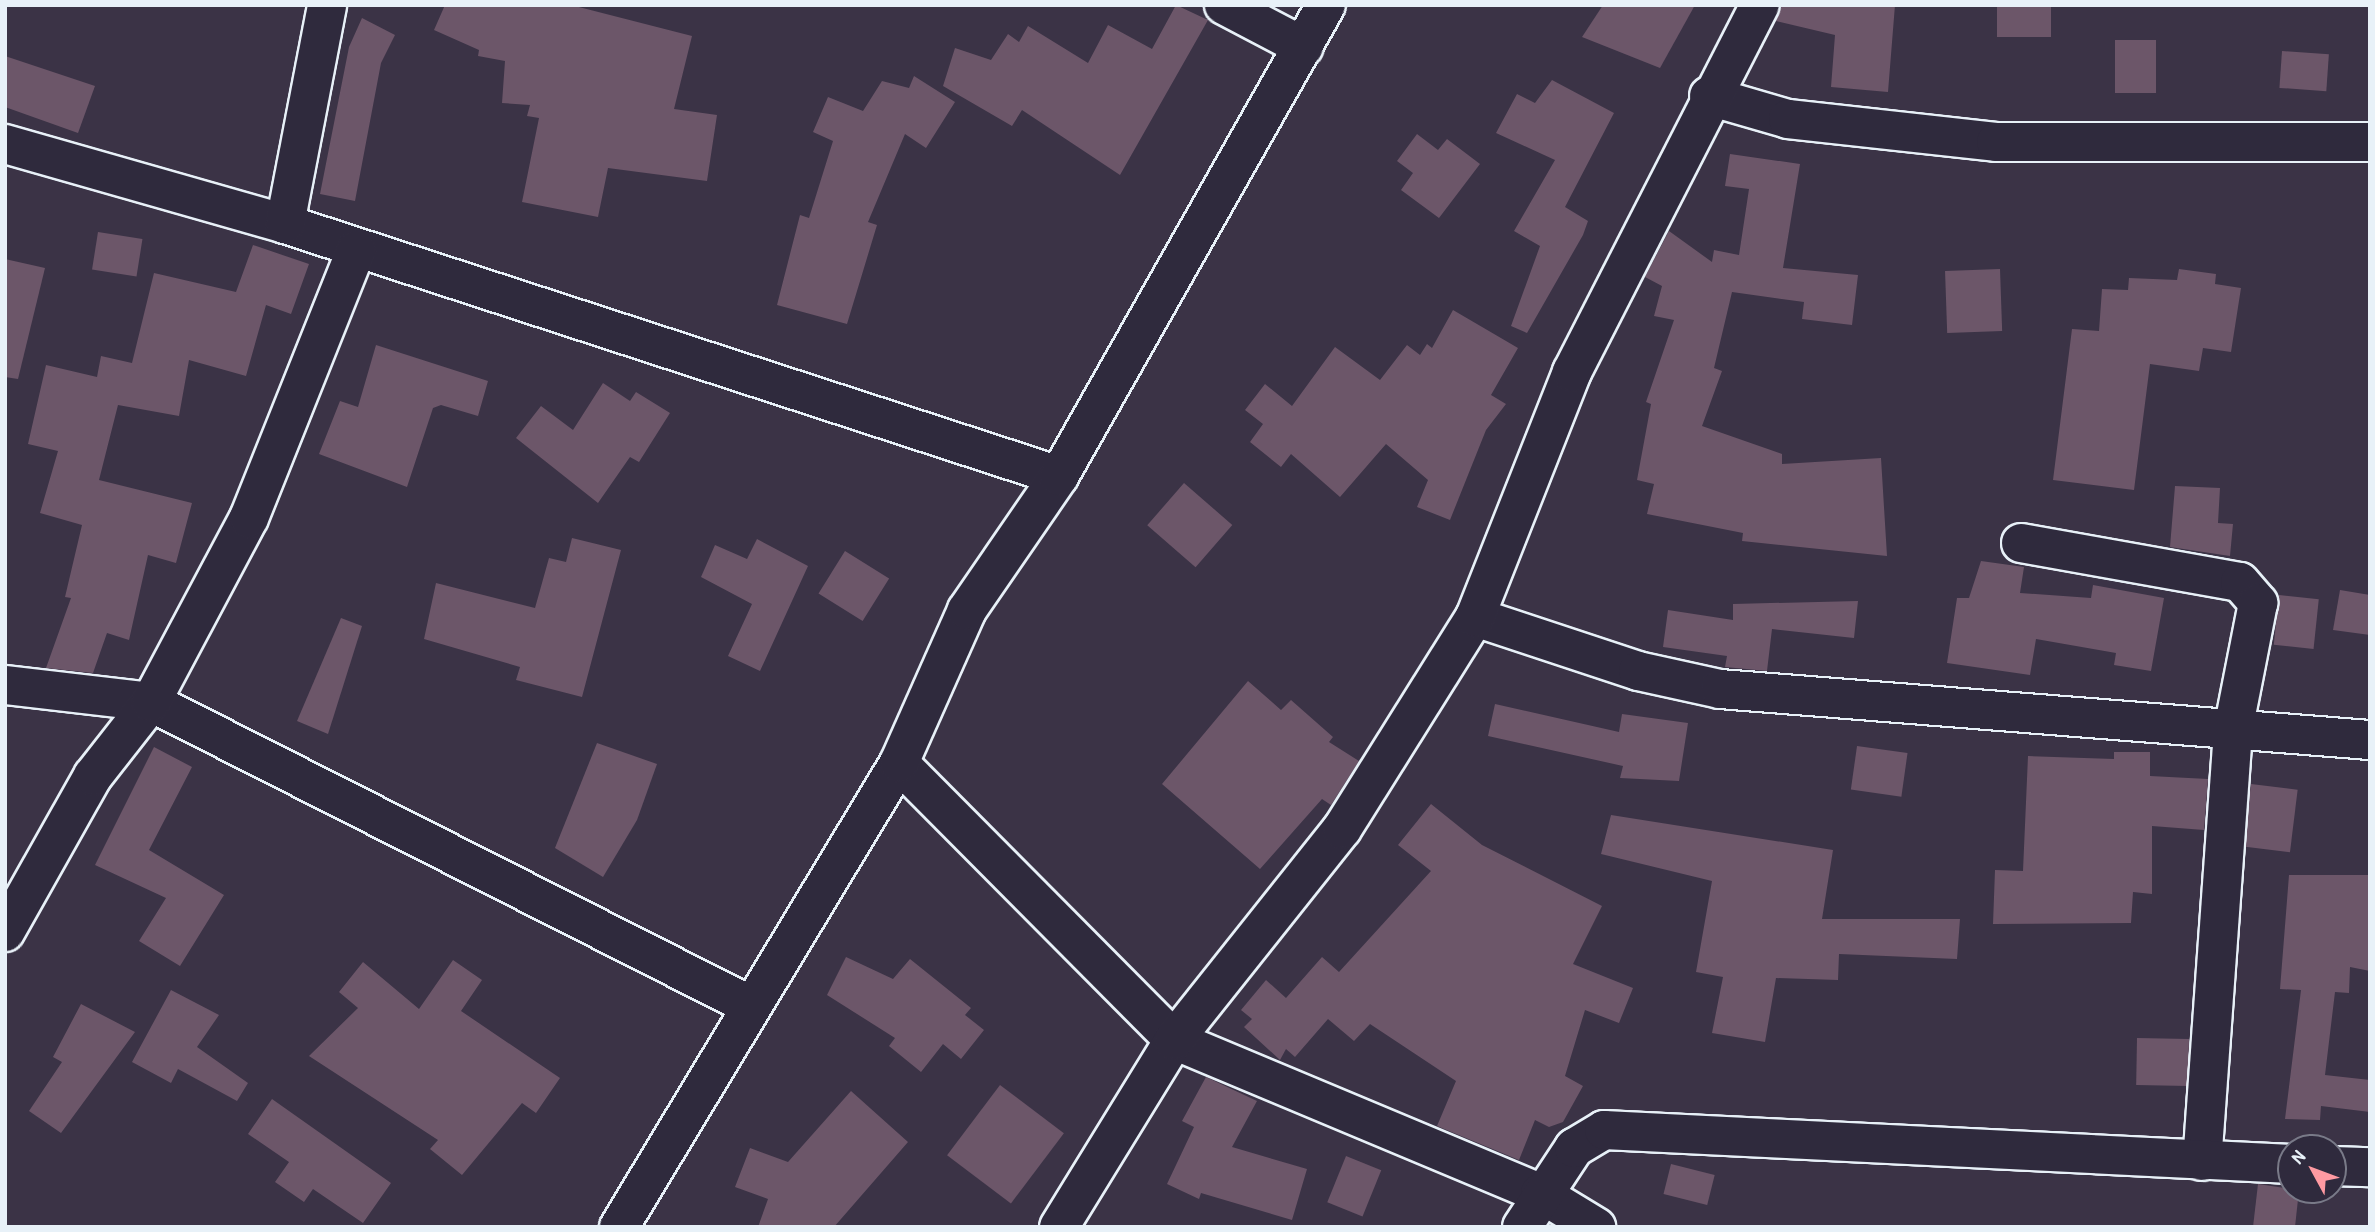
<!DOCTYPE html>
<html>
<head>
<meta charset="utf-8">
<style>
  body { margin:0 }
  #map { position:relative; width:2375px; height:1232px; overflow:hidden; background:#3b3346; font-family:"Patrick Hand",sans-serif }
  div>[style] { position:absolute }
  .building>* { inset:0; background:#6c5669; transform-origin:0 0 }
  .roads { filter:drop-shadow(2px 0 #e8f1f8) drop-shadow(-2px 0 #e8f1f8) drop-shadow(0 2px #e8f1f8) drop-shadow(0 -2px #e8f1f8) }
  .minor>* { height:38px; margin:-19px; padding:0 19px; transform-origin:19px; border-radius:19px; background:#2f2a3d }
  span { translate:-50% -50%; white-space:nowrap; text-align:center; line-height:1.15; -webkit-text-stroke:7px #2f2a3d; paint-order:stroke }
  .frame { position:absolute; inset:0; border:7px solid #e8f1f8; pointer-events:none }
  .north { position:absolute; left:2277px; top:1134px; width:70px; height:70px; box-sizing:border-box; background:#2f2a3d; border:2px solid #797a88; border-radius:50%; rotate:311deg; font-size:19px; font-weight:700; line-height:28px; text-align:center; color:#e8f1f8 }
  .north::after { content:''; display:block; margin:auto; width:24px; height:32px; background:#ff9aa2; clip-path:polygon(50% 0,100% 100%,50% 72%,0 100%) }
</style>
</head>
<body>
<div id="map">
  <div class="building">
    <i style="clip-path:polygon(445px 5px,571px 5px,692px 36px,674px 109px,717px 115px,707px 181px,608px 168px,598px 217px,522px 202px,539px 118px,527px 116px,530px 105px,502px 103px,505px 61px,478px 56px,479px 50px,434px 30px)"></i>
    <i style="clip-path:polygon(1176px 5px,1208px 20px,1120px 175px,1022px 110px,1012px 126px,943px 86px,955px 48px,991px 60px,1008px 34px,1019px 42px,1028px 26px,1088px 63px,1108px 25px,1152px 49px)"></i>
    <i style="clip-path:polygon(1603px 5px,1695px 5px,1660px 68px,1582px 37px)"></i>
    <i style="clip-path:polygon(1782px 5px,1895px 5px,1888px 92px,1831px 87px,1835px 35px,1776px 21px)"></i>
    <i style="left:1997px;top:5px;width:54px;height:32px"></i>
    <i style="clip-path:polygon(362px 18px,395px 35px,381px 63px,355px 201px,320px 194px,349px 47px)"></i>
    <i style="left:2115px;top:40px;width:41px;height:53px"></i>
    <i style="left:2282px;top:51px;width:47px;height:37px;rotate:4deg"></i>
    <i style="clip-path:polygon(5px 56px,95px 86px,78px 133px,5px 107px)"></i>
    <i style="clip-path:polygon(914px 76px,955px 102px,926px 148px,905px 134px,868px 222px,877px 225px,847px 324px,777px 305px,800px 215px,809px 218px,833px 141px,813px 132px,828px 97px,863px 111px,882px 81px,909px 88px)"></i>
    <i style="clip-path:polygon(1552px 80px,1614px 113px,1565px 207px,1588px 221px,1583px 235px,1527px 333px,1511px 326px,1540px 246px,1514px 231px,1555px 160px,1496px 133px,1517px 94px,1535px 103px)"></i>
    <i style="clip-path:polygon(1417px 134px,1438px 150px,1447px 139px,1480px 164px,1439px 218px,1401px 190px,1413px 173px,1397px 161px)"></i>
    <i style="clip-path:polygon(1730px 154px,1800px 164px,1783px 268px,1858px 275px,1852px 325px,1802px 319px,1804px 302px,1732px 292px,1714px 368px,1722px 371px,1702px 426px,1782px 454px,1782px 464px,1881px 458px,1887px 556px,1742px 541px,1743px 533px,1647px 514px,1654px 484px,1637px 480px,1651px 404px,1646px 402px,1674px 320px,1654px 316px,1662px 286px,1645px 277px,1669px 231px,1712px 262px,1714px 250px,1739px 255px,1749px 189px,1725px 186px)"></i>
    <i style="left:98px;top:232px;width:45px;height:38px;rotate:9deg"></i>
    <i style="clip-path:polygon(253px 245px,309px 264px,291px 314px,266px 305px,246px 376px,189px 360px,179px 416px,118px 405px,99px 480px,192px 503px,176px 563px,148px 555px,129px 640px,107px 633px,93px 673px,46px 668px,71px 598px,65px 597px,82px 525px,40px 513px,58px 451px,28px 444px,46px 365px,97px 377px,101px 356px,132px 363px,154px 273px,236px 292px)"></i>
    <i style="clip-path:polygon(5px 259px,45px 268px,18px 379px,5px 377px)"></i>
    <i style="left:2000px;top:269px;width:62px;height:55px;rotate:88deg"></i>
    <i style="clip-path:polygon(2179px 269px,2216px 274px,2215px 284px,2241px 288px,2231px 352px,2203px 348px,2199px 371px,2150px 364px,2134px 490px,2053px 480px,2072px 329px,2099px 331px,2102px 289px,2128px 290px,2129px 278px,2177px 280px)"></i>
    <i style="clip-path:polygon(1453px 310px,1518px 348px,1491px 395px,1506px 404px,1486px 430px,1450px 520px,1417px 507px,1428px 480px,1386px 444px,1340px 497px,1291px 454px,1281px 467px,1250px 442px,1263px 424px,1245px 410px,1265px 384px,1292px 406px,1335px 347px,1380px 380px,1407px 345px,1420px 355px,1427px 344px,1432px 348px)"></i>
    <i style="clip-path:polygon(376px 345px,488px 381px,478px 416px,441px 405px,433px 408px,407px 487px,319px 454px,340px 401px,358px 407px)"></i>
    <i style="clip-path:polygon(603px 383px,630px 401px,636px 392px,670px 413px,639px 462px,630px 457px,598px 503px,516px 438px,541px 406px,573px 430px)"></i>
    <i style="left:1184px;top:483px;width:64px;height:56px;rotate:41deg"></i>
    <i style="clip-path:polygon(2175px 486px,2220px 488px,2218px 523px,2233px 524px,2230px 556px,2170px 547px)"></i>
    <i style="clip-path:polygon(572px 538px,621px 550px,582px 697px,516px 680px,520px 667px,424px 639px,436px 583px,535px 608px,549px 558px,566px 562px)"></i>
    <i style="clip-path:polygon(757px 539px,808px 566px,760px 671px,728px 656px,752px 604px,701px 577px,715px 545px,747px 559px)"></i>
    <i style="left:845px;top:551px;width:52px;height:50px;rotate:32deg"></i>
    <i style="clip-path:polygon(1981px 561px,2024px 567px,2020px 593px,2091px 598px,2093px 585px,2164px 598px,2151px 671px,2114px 665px,2116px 653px,2036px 639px,2030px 675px,1947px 663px,1957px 598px,1969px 598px)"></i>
    <i style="clip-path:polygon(2340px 590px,2370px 595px,2370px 635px,2333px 630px)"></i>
    <i style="left:2279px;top:595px;width:40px;height:50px;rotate:6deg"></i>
    <i style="clip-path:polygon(1858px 601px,1854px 638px,1772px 629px,1767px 671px,1725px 667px,1727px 656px,1663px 647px,1668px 610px,1733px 620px,1733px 604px)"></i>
    <i style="clip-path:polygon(341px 618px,362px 626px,328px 734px,297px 721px)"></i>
    <i style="clip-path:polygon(1248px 681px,1281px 710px,1291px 700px,1333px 737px,1329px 742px,1359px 761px,1331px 805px,1322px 799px,1260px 869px,1162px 784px)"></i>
    <i style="clip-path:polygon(1495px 704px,1619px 732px,1622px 714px,1688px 723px,1679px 781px,1620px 778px,1623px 766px,1488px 736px)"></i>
    <i style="clip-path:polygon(597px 743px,657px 764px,637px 820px,603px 877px,555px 848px)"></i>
    <i style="left:1857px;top:746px;width:51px;height:44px;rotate:8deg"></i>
    <i style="clip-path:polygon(154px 747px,192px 767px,149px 850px,224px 895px,180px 966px,139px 941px,166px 898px,95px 865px)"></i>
    <i style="clip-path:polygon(2114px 752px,2150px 752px,2150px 776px,2208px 779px,2204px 830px,2152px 826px,2152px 894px,2133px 892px,2131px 923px,1993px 924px,1995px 870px,2023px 871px,2028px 756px,2114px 759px)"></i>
    <i style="left:2251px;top:784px;width:47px;height:63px;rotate:7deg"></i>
    <i style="clip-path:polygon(1431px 804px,1482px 845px,1602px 906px,1573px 964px,1633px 988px,1619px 1023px,1585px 1010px,1565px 1076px,1583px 1086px,1563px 1122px,1549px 1127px,1535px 1120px,1519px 1160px,1437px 1126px,1456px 1081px,1370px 1024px,1354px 1041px,1328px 1019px,1295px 1057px,1286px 1049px,1280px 1060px,1244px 1027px,1252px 1019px,1241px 1010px,1266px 980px,1286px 998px,1322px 957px,1339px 972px,1431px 871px,1398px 845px)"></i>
    <i style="clip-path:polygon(1611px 815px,1833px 850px,1822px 919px,1960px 919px,1957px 959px,1839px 954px,1838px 980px,1776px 978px,1765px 1042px,1712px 1033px,1723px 977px,1696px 972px,1712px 881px,1601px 854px)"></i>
    <i style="clip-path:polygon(2289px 875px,2370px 875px,2370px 971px,2350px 967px,2349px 993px,2335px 992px,2325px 1075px,2370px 1080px,2370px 1112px,2321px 1106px,2320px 1120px,2285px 1119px,2301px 990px,2280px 989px)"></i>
    <i style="clip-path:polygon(846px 957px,893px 979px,910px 959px,971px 1008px,965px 1015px,984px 1030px,961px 1059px,943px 1044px,921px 1072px,889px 1046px,895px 1038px,827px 995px)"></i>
    <i style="clip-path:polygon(453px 960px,482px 980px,461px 1011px,560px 1078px,536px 1113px,522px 1103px,462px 1175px,430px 1149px,438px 1140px,309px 1056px,358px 1008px,339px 992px,363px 962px,419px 1009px)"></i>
    <i style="clip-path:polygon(171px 990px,219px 1015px,197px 1047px,248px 1083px,237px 1101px,178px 1069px,171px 1083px,132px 1062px)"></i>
    <i style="clip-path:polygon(81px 1004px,135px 1032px,61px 1133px,29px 1111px,62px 1062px,53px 1057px)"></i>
    <i style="left:2137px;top:1038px;width:52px;height:47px;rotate:1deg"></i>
    <i style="clip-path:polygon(1206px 1077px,1257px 1101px,1232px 1147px,1307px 1169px,1292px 1220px,1201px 1193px,1199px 1199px,1167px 1184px,1194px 1127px,1182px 1121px)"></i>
    <i style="left:1000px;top:1085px;width:80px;height:88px;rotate:37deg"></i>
    <i style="clip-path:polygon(851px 1091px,908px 1142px,834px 1227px,758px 1227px,768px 1199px,735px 1187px,750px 1148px,788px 1162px)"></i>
    <i style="clip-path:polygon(272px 1099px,391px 1183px,363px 1223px,313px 1189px,304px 1202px,275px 1182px,289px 1162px,248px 1134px)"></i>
    <i style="left:1346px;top:1156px;width:38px;height:50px;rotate:22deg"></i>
    <i style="left:1671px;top:1164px;width:45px;height:31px;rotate:14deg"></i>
    <i style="clip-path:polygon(2258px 1184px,2299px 1190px,2295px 1227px,2253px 1227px)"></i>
  </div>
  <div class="roads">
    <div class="minor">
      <i style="left:1224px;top:5px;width:90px;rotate:27.7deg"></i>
      <i style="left:1709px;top:96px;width:82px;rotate:16.2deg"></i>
      <i style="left:1788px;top:119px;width:209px;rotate:6.3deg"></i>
      <i style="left:1996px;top:142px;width:374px"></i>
      <i style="left:5px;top:144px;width:291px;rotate:15.9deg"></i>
      <i style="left:285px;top:224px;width:814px;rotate:18.03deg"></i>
      <i style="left:285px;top:224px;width:223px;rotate:-79.1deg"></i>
      <i style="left:2021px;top:543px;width:222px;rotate:10.1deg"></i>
      <i style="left:2240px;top:582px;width:28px;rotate:49deg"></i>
      <i style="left:2258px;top:603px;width:130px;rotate:101.1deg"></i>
      <i style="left:2233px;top:731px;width:431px;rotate:94.1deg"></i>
      <i style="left:1475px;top:617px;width:172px;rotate:18.3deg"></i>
      <i style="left:1638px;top:671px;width:84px;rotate:12.4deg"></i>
      <i style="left:1720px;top:689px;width:652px;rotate:4.49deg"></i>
      <i style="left:5px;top:685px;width:147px;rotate:6.6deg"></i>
      <i style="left:151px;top:702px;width:670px;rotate:26.87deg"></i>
      <i style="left:899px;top:763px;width:390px;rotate:45.2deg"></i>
      <i style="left:1174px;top:1040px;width:397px;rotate:22.7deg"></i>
      <i style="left:1540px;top:1193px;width:66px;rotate:31.3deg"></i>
      <i style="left:5px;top:932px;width:179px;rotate:-60.6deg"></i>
      <i style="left:93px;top:776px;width:94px;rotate:-51.9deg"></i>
      <i style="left:151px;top:702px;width:208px;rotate:-62deg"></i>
      <i style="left:249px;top:518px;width:289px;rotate:-68.2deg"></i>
      <i style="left:2333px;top:1166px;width:37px;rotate:2deg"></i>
      <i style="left:619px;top:1227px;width:542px;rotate:-58.89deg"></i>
      <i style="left:899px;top:763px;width:167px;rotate:-66deg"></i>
      <i style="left:967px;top:610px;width:163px;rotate:-55.5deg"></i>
      <i style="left:1059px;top:476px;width:541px;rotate:-60.45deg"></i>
      <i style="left:1059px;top:1227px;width:220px;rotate:-58.4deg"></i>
      <i style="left:1174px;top:1040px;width:270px;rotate:-51.5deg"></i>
      <i style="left:1342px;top:829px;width:250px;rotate:-57.9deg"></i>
      <i style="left:1475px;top:617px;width:264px;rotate:-68.4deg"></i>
      <i style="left:1572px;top:372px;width:412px;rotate:-62.9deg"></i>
      <i style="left:1522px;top:1227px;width:95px;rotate:-56.6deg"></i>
      <i style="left:1574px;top:1148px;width:35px;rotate:-31deg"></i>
      <i style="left:1604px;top:1130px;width:688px;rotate:2.83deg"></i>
    </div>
  </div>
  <div class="frame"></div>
  <div class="north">N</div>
</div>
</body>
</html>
